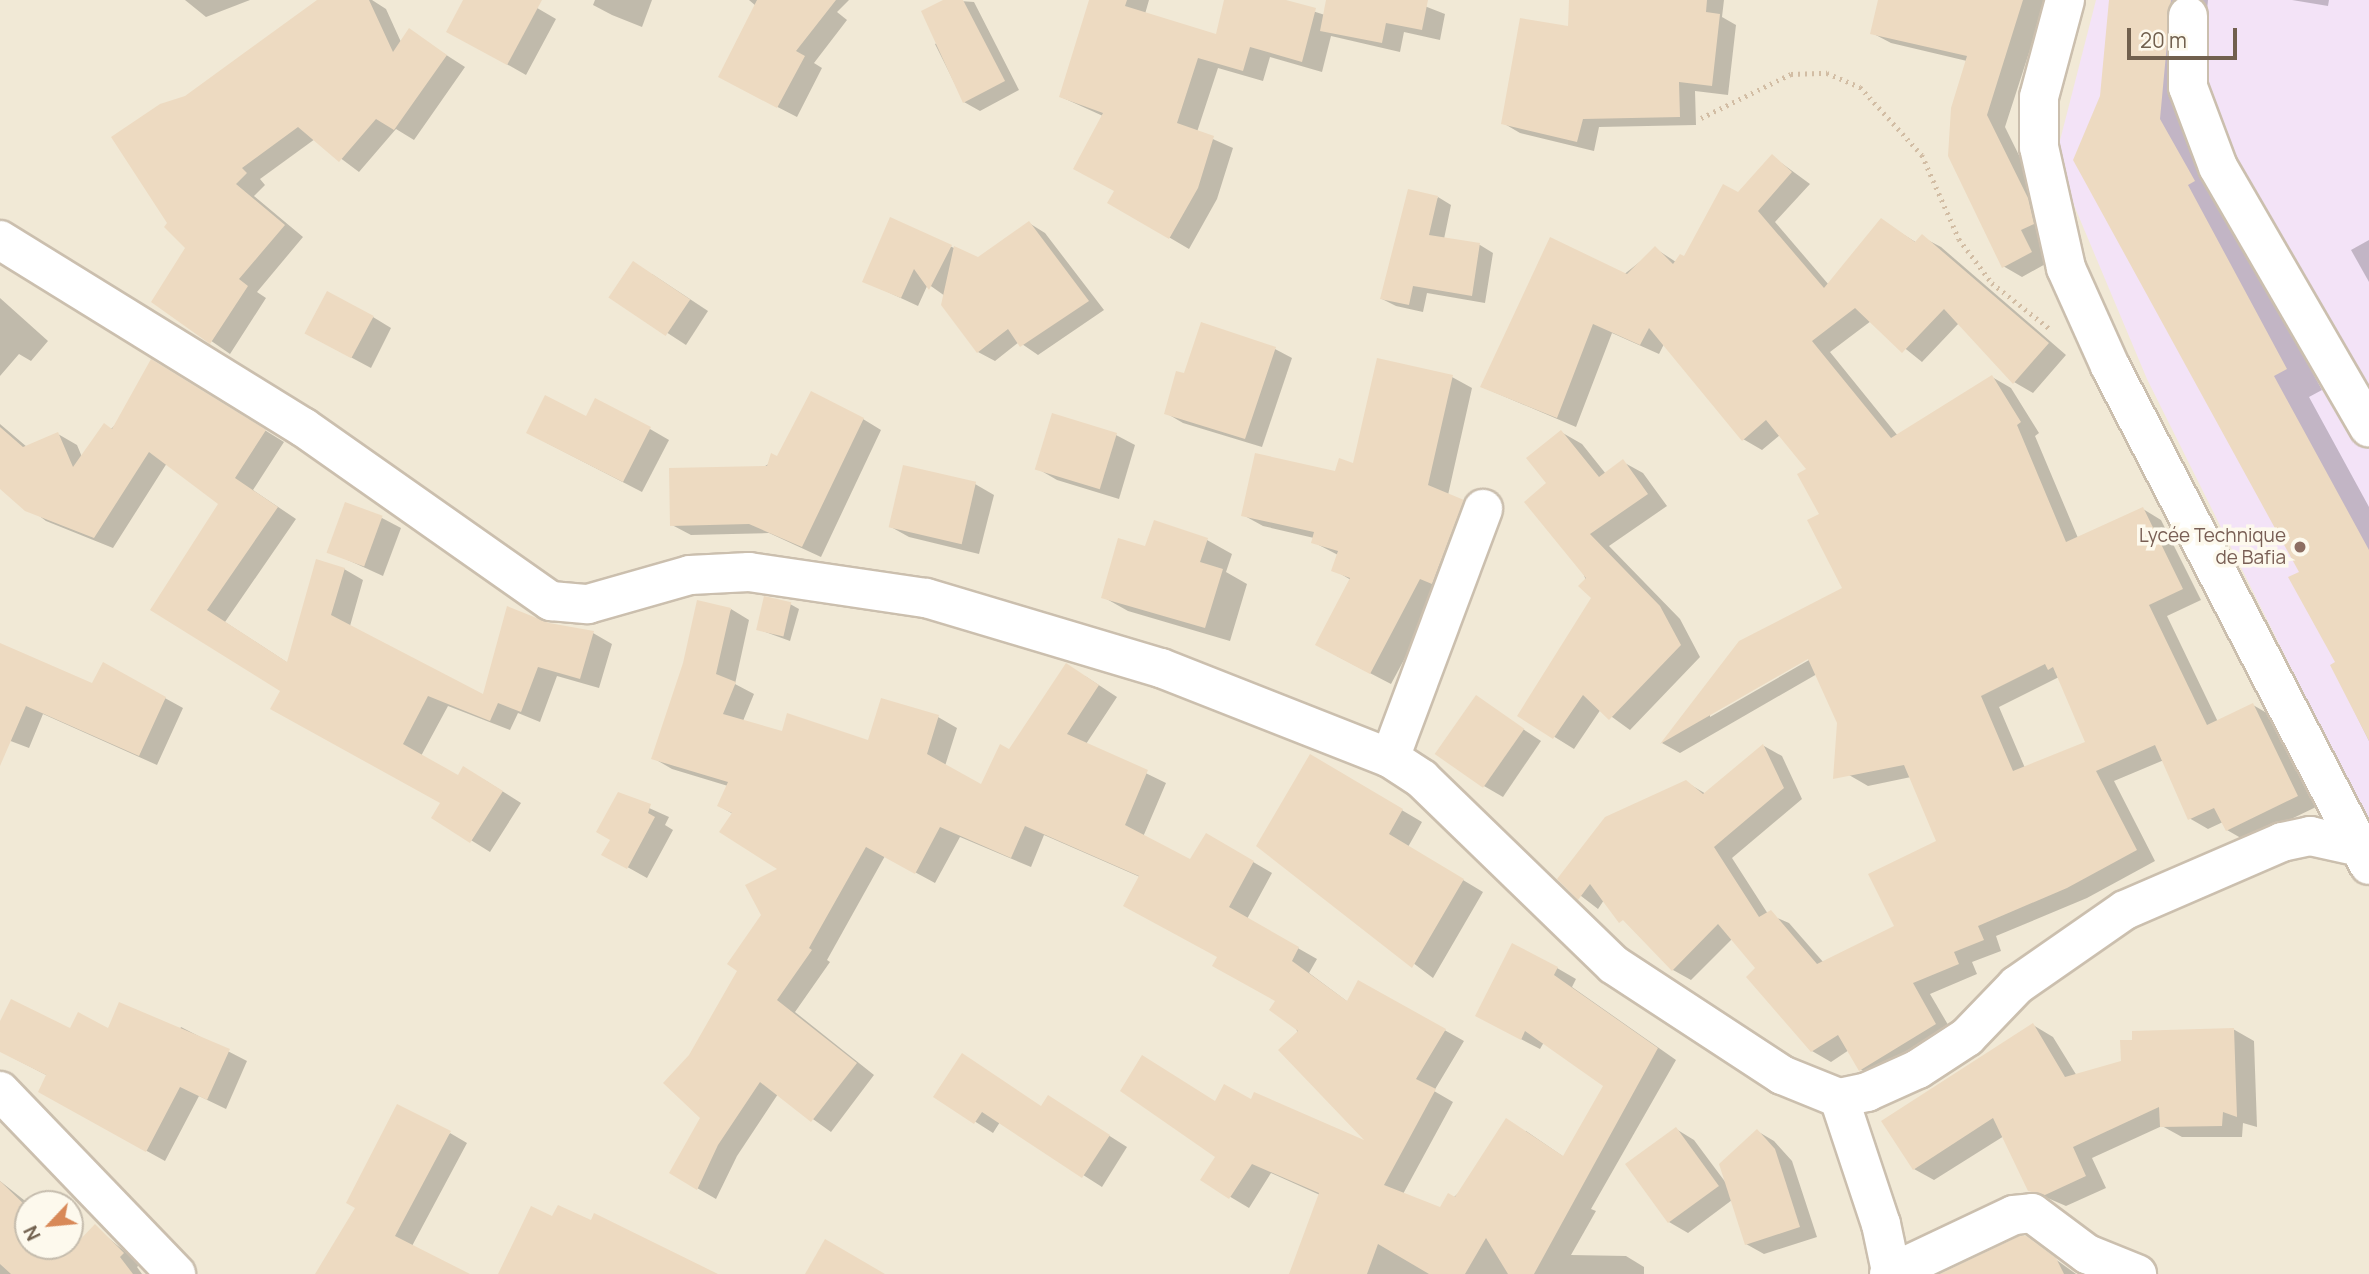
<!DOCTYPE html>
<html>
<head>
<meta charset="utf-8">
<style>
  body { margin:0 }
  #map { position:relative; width:2369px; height:1274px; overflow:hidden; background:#faf6e7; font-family:Manrope,sans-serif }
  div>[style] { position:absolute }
  .residential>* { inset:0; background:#f1e9d6 }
  .education>* { inset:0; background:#f3e3f7 }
  .shadow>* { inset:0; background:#0003 }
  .building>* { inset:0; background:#eddac1; transform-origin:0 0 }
  .path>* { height:4.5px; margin-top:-2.25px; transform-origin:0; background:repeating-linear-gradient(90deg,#d2bda4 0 2px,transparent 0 7px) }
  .roads { filter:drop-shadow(2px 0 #cbbfae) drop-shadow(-2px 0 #cbbfae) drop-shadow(0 2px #cbbfae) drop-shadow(0 -2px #cbbfae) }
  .minor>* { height:38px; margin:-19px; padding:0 19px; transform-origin:19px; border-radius:19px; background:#fff }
  .tertiary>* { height:38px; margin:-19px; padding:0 19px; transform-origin:19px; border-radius:19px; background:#fff }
  .dots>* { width:19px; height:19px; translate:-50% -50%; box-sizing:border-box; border:4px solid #fdf9ed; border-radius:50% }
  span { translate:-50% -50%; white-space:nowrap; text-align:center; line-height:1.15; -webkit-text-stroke:7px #fdf9ed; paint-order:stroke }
  .education-label { font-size:19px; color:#785e54 }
  .right { translate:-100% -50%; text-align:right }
  .north { position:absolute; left:14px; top:1190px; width:70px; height:70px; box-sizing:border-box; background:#fdf9ed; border:2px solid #c5bcad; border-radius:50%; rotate:244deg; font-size:19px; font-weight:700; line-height:28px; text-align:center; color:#71604e }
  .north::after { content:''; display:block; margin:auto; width:24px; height:32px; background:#d88958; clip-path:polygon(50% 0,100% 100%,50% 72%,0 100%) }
  .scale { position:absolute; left:2127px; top:28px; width:110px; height:32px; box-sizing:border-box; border:4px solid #71604e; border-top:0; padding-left:9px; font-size:21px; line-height:24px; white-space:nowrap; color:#71604e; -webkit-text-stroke:5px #fdf9ed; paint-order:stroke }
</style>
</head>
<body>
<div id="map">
  <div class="residential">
    <i style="clip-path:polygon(evenodd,0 0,2369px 0,2369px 1274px,0 1274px,0 0,28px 1204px,70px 1204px,70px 1246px,28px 1246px,28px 1204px)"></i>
  </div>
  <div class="education">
    <i style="clip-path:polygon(2096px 0,2369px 0,2369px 824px,2147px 379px,2055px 160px)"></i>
  </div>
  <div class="shadow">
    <i style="clip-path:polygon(185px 0,250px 0,206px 17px)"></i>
    <i style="clip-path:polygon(320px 0,372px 0,386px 9px,401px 42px,409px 31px,465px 67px,414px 140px,396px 129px,359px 172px,315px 139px,260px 179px,265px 185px,254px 196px,303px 237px,257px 292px,266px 298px,230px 354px,154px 301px,187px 248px,170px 223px,186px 98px)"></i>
    <i style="clip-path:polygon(464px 0,534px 0,532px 5px,556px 19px,526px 75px,448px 31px)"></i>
    <i style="clip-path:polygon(595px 0,652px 0,642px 27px,612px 15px,593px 5px)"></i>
    <i style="clip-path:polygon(749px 0,849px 0,837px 12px,847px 20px,814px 63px,822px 68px,797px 117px,739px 87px,756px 6px)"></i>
    <i style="clip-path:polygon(946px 0,974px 2px,1019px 90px,980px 111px,964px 102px,935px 44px,939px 42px)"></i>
    <i style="clip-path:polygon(1094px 0,1149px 0,1145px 14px,1217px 37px,1226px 0,1278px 0,1325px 15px,1327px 0,1409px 0,1445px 14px,1440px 40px,1404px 32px,1400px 52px,1331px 36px,1322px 72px,1270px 57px,1263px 81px,1218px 68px,1197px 132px,1233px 148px,1217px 199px,1189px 249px,1109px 202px,1116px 191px,1103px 116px,1061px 97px)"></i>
    <i style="clip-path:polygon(1581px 0,1724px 0,1722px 17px,1736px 25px,1728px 95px,1695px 91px,1696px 125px,1599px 127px,1594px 151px,1520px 133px,1503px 123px,1576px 29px)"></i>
    <i style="clip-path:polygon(1879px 0,2046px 0,2005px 127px,2046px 210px,2051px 234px,2039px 240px,2049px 262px,2022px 277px,2003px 266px,1967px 61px,1891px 43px,1872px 33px)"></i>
    <i style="clip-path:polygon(2111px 0,2208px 0,2195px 140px,2223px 206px,2322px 390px,2309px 397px,2369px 507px,2369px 741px,2332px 666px,2337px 663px,2301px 573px,2102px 97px)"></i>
    <i style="clip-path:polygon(2292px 0,2329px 0,2328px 6px)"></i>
    <i style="clip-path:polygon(evenodd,1772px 156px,1810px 184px,1775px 222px,1829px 285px,1882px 221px,1917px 243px,1922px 237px,1941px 247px,2066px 355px,2033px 393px,2014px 382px,1959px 323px,1922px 362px,1871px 321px,1830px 352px,1898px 436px,1992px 377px,2011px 388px,2039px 433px,2035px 436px,2078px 538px,2143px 509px,2161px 520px,2201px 600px,2167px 616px,2218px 722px,2253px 705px,2272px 716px,2316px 807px,2246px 841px,2227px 830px,2223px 822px,2208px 829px,2189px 818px,2164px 760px,2114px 781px,2155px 861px,2087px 898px,1996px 936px,2001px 951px,1972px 962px,1977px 974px,1930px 994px,1954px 1035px,1879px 1080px,1860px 1069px,1849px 1050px,1831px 1062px,1812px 1051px,1758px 968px,1732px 939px,1691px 980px,1673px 970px,1604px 900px,1598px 909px,1559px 879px,1686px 782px,1706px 794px,1764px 746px,1782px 756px,1802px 799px,1732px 858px,1768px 914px,1789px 923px,1824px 963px,1896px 927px,1939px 842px,1911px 777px,1868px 786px,1849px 775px,1852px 749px,1817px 674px,1680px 753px,1662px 743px,1741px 643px,1845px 589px,1809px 470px,1780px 435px,1762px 450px,1743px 439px,1664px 344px,1659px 354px,1612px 333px,1576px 427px,1482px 387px,1656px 249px,1676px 262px,1685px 258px,1772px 156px,1815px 653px,1816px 656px,1710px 717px,1710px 712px,1815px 653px,1772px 156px,2059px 677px,2088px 743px,2025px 768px,1999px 707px,2059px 677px)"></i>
    <i style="clip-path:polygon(1438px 197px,1451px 205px,1444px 239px,1480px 245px,1493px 253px,1485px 303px,1427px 293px,1423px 312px,1396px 306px,1382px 299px)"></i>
    <i style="clip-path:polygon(891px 219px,978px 259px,1029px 223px,1045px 233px,1104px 310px,1038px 355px,1019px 342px,995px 361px,978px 352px,945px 296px,928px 284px,918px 306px,864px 281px)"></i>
    <i style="clip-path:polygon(2369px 240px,2369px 282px,2351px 250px)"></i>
    <i style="clip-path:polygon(652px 274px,708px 311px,686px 345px,612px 297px)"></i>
    <i style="clip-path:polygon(0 298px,48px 341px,31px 361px,19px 354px,0 376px)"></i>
    <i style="clip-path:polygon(373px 317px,391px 328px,371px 368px,326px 344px)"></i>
    <i style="clip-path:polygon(1275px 349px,1292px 358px,1262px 447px,1183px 423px,1166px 413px,1185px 375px)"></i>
    <i style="clip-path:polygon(170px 372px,284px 442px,253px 490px,296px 519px,225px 622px,288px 663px,344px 569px,363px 580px,350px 626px,484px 697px,548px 624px,593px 633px,612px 644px,599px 688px,557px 676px,540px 722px,518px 713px,510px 730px,448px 706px,421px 756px,459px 777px,483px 779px,521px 803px,490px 852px,434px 817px,442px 803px,282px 690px,153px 609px,221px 504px,167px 463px,113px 548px,46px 521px,0 486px,0 424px,27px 447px,58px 434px,77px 445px,82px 457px)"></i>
    <i style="clip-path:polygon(1452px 377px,1472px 388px,1448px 495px,1483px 513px,1391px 684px,1337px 656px,1351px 580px,1334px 570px,1338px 555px,1313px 542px,1314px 538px,1263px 526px,1243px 515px,1354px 465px)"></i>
    <i style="clip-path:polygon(586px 418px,650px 429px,669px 440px,642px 492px,547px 443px)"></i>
    <i style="clip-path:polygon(863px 419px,881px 430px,821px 557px,769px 533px,691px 535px,672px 525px,778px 458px)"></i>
    <i style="clip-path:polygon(1561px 432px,1582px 444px,1606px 474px,1623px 462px,1643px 473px,1667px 506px,1609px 546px,1680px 619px,1700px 657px,1630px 730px,1601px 709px,1574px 749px,1519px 715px,1593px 598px,1548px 484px)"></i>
    <i style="clip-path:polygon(1116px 435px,1135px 445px,1119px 499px,1057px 480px,1038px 469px)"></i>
    <i style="clip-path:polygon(975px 484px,994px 495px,979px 554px,909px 537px,891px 527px)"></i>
    <i style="clip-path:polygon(382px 518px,401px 528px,383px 576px,328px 551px)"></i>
    <i style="clip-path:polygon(1155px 522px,1207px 540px,1232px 554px,1226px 572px,1247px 584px,1230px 641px,1128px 611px,1103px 597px,1146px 548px)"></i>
    <i style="clip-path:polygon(790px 604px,799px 609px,790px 641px,757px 629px)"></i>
    <i style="clip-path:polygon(731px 609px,749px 620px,735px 684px,754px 694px,743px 721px,783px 733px,870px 743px,938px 717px,957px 728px,945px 766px,981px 786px,1009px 751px,1085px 676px,1117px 697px,1086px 744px,1166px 783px,1143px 837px,1190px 862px,1207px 835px,1272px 873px,1247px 919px,1317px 959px,1309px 973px,1348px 1002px,1359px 982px,1464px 1041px,1434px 1091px,1453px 1102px,1403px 1194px,1441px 1209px,1526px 1131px,1564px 1157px,1605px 1085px,1544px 1042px,1540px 1049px,1496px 1026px,1557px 968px,1576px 979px,1572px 987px,1676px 1060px,1591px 1209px,1596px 1211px,1571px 1255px,1626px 1256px,1644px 1267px,1644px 1274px,1290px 1274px,1320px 1195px,1271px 1173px,1249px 1208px,1202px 1180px,1217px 1156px,1216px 1103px,1252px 1101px,1371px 1145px,1277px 1000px,1219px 956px,1140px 877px,1044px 835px,1031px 867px,960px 837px,935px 883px,885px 856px,827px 960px,830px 962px,795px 1012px,874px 1075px,831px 1132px,778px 1094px,737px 1156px,716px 1199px,671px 1173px,702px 1118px,690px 1056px,739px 970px,780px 869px,733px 814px,719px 806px,728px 786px,672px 769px,653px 758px)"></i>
    <i style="clip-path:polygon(0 644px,93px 685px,103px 664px,183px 708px,157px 765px,43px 714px,29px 748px,0 737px)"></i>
    <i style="clip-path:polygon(1476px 698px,1541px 741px,1503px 797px,1484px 786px)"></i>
    <i style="clip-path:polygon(1310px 756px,1422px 822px,1408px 847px,1483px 892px,1433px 978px,1258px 846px)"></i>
    <i style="clip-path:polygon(618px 794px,669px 817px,665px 825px,673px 830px,647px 878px,604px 854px,612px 839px)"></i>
    <i style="clip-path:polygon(0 1025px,71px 1031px,179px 1031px,181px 1027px,247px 1061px,226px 1109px,199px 1096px,165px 1161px,58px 1102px,48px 1076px,0 1051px)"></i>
    <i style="clip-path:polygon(2033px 1025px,2053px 1037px,2077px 1076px,2233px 1029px,2254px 1041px,2257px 1127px,2243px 1123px,2242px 1137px,2182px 1137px,2162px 1126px,2092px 1158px,2106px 1188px,2066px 1206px,2029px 1190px,2004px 1136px,1934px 1180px,1914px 1169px)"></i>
    <i style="clip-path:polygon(935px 1096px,1067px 1109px,1127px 1147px,1102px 1187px,1000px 1122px,993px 1133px)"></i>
    <i style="clip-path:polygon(1676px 1129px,1694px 1140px,1726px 1183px,1757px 1131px,1774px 1141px,1792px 1161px,1817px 1237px,1764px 1254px,1746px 1244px,1732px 1200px,1688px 1233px,1669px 1222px)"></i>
    <i style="clip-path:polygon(450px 1133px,467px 1143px,412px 1246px,453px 1274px,318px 1274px)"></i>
    <i style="clip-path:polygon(0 1181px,29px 1204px,28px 1246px,70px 1244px,75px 1248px,95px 1227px,140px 1264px,137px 1267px,142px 1274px,0 1274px)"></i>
    <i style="clip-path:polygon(2026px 1238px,2076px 1274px,1967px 1274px)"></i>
  </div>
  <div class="building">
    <i style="clip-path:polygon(317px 0,369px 0,393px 52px,409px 28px,447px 55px,394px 130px,376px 119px,339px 162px,298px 127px,242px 168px,247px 173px,236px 184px,285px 225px,239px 279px,248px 286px,210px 344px,151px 302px,185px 248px,164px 227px,167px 223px,111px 137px,160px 104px,185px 96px)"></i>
    <i style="clip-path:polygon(463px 0,542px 0,507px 65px,446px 32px)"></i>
    <i style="clip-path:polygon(757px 0,836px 0,796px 51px,805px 56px,777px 108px,718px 77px)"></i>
    <i style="clip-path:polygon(943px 0,963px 0,1005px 81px,963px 103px,921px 11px)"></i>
    <i style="clip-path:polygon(1089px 0,1127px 0,1125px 6px,1216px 34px,1224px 0,1286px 0,1316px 8px,1302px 62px,1250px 47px,1243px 71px,1198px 58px,1177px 123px,1214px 136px,1198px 188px,1169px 239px,1107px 203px,1114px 191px,1073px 169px,1103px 113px,1059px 97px)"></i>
    <i style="clip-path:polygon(1326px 0,1428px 0,1422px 30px,1386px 23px,1382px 43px,1320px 31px)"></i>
    <i style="clip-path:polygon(1569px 0,1707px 0,1706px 12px,1720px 14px,1712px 86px,1679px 82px,1680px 117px,1583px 119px,1577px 142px,1501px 124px,1520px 18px,1568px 26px)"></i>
    <i style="clip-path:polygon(1878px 0,2023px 0,1987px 115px,2028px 198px,2034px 224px,2021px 230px,2032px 252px,2002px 268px,1948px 156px,1951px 108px,1967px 56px,1870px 34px)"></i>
    <i style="clip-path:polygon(2109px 0,2171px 0,2160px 119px,2195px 181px,2188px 185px,2287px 369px,2274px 376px,2369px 550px,2369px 741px,2330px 665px,2335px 662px,2288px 577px,2299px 572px,2073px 160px,2100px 96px)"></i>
    <i style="clip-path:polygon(evenodd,1772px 154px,1792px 172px,1758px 211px,1824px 288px,1881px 218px,1915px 242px,1922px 234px,2049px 343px,2013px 384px,1944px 309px,1902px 353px,1855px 308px,1812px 341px,1891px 438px,1992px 375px,2021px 422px,2017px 425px,2066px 542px,2143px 507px,2183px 589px,2149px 605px,2207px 725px,2253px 703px,2298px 796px,2226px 831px,2214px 808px,2188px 820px,2155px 745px,2096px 771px,2137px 850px,2067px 888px,1978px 926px,1984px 940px,1954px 952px,1959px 964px,1913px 983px,1936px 1024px,1859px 1071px,1838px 1035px,1811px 1052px,1746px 977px,1755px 968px,1718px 924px,1672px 971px,1623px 920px,1619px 923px,1590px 884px,1578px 900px,1557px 879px,1605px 817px,1686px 780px,1703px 794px,1763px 744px,1784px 788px,1714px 847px,1759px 917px,1771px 910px,1817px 964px,1894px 926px,1868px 874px,1936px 841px,1904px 765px,1833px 779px,1837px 723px,1808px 659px,1660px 744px,1739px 641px,1842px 588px,1807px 520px,1819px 514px,1797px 474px,1806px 469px,1766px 420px,1742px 441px,1649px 328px,1640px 345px,1593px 324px,1557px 418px,1480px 387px,1550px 237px,1627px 274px,1655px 246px,1673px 264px,1680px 254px,1684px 256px,1723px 184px,1738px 192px,1772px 154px,2045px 664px,2048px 670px,2053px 667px,2085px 742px,2013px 771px,1981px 696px,2045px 664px)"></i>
    <i style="clip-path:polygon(1408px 189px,1438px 196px,1429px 235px,1480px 243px,1472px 296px,1413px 286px,1409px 305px,1380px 299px)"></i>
    <i style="clip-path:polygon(890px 217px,952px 245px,929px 290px,914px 269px,901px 298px,862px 282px)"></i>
    <i style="clip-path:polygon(1029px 221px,1089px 301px,1020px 347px,1008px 329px,977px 353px,941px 305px,954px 246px,978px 257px)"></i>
    <i style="left:633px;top:261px;width:69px;height:44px;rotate:34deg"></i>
    <i style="left:327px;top:291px;width:53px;height:48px;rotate:28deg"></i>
    <i style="clip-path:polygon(1201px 322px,1276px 347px,1245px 439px,1164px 414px,1176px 371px,1184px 373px)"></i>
    <i style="clip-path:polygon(1377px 358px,1453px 375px,1428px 485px,1464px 500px,1432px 584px,1420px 579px,1370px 674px,1315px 645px,1350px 578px,1331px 571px,1338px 551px,1311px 543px,1314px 532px,1241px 516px,1255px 453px,1335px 471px,1339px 458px,1353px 463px)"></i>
    <i style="clip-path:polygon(151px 359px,266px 430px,235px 478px,278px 507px,207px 610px,287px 662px,316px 559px,345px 568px,331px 615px,483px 694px,507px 606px,549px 623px,594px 631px,580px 679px,538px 667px,521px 712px,498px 703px,490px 721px,428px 696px,403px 744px,458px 775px,463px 766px,503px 791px,470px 843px,431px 818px,440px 803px,270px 709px,280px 691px,150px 610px,218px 504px,149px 452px,94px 538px,25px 511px,0 489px,0 427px,23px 447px,58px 432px,73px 467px,104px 423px,112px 429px)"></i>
    <i style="clip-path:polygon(811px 391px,864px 418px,802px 547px,749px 524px,670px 526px,669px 468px,767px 466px,771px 453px,777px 456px)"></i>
    <i style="clip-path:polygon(545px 395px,586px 416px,595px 398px,651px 427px,623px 482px,526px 433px)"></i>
    <i style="left:1052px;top:413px;width:68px;height:59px;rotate:17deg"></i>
    <i style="clip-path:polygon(1561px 430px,1599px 477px,1623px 459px,1648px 494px,1590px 534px,1660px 606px,1681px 645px,1609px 720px,1583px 695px,1553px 739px,1517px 716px,1591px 598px,1578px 586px,1586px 578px,1524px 502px,1546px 483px,1526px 458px)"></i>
    <i style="left:903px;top:465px;width:75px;height:64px;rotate:13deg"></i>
    <i style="left:345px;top:502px;width:40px;height:54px;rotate:20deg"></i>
    <i style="clip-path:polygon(1154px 520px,1208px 538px,1200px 562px,1223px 569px,1205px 628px,1101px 598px,1118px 538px,1145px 546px)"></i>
    <i style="left:764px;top:596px;width:28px;height:35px;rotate:13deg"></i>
    <i style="clip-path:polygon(697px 600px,731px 608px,716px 674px,736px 682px,723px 714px,782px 731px,787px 713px,868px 740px,881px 698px,939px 715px,927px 754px,981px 784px,1000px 744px,1009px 749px,1066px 663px,1099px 685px,1067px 734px,1148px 770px,1125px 825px,1190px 859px,1206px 833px,1254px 861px,1229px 907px,1299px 947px,1292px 961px,1347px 1001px,1358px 980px,1446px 1029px,1416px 1079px,1436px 1089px,1384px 1185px,1440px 1207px,1448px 1193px,1455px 1197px,1506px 1118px,1563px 1156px,1603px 1086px,1525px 1031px,1521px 1040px,1475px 1016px,1512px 943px,1558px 967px,1554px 975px,1658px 1048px,1534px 1274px,1508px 1274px,1486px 1238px,1465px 1274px,1429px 1274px,1378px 1244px,1367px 1274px,1289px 1274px,1319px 1193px,1252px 1164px,1229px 1199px,1200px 1180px,1215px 1157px,1120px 1091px,1142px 1055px,1215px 1101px,1224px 1084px,1251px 1099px,1254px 1092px,1364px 1140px,1278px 1050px,1298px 1031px,1269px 1010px,1275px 1001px,1212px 966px,1217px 957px,1123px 906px,1139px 876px,1025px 826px,1011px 858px,940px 827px,915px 874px,866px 847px,809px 948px,812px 950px,777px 1000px,857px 1063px,811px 1122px,760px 1082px,718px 1145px,697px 1190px,669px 1173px,700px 1118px,663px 1083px,689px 1055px,737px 971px,727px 964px,761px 915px,745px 885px,777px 869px,719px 832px,732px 813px,717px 806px,728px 782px,651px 759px,683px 663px)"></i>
    <i style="clip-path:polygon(0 643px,92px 683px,103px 662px,166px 697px,139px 756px,26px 706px,0 766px)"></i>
    <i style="left:1476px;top:695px;width:59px;height:72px;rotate:35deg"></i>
    <i style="clip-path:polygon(1310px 754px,1403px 809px,1389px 834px,1464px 879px,1412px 968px,1256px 846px)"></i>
    <i style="clip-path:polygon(618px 792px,651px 804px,648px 813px,655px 817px,627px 869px,601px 855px,610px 840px,596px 832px)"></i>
    <i style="clip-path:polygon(11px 999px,70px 1028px,78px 1012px,108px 1028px,119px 1002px,230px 1049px,207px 1100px,180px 1087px,146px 1152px,38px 1092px,46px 1075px,0 1052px,0 1021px)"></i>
    <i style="clip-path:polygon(2033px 1023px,2065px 1077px,2121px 1061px,2120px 1040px,2132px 1040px,2132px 1031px,2234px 1028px,2237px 1117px,2223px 1112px,2222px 1126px,2160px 1127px,2159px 1107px,2073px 1147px,2086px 1176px,2045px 1195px,2028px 1191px,1993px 1118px,1913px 1170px,1881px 1121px)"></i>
    <i style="clip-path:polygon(962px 1053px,1041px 1106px,1048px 1095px,1110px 1135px,1082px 1178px,982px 1112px,974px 1124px,933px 1097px)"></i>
    <i style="clip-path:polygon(397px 1104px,451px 1131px,395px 1236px,470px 1274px,315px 1274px,355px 1208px,346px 1203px)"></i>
    <i style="left:1676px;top:1127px;width:73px;height:63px;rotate:54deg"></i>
    <i style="clip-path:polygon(1757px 1129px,1775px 1149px,1800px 1227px,1745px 1245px,1719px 1164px)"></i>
    <i style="clip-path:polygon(0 1181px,28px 1208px,28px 1246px,74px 1246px,95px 1224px,124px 1253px,120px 1257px,133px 1274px,11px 1274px,0 1264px)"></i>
    <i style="clip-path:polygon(558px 1205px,591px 1220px,594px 1213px,718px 1274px,498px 1274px,531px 1206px,552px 1216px)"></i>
    <i style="clip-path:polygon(2020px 1236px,2026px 1236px,2056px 1258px,2064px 1274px,1940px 1274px)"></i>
    <i style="clip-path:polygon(825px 1239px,885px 1274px,805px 1274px)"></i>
  </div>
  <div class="path">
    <i style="left:1701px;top:118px;width:100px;rotate:-26.1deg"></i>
    <i style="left:1791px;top:74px;width:36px;rotate:-2deg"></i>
    <i style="left:1827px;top:73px;width:36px;rotate:23deg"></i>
    <i style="left:1860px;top:87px;width:92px;rotate:47.6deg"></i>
    <i style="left:1922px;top:155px;width:92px;rotate:66.2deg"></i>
    <i style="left:1959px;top:239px;width:55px;rotate:53.1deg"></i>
    <i style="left:1992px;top:283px;width:74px;rotate:38.4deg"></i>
  </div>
  <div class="roads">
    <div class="minor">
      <i style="left:2188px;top:16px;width:71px;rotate:90deg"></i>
      <i style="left:2188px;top:87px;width:85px;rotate:69.4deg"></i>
      <i style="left:2218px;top:167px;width:301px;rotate:59.9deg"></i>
      <i style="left:0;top:240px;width:356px;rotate:31.7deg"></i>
      <i style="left:303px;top:427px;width:303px;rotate:35.1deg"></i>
      <i style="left:551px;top:601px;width:37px;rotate:5deg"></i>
      <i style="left:588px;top:604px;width:106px;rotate:-15.9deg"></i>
      <i style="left:690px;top:575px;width:59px;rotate:-2.9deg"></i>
      <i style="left:749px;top:572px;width:179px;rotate:8.4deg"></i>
      <i style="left:926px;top:598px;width:245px;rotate:16.6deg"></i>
      <i style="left:1161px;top:668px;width:246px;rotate:21.5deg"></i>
      <i style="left:1390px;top:758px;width:38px;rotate:33deg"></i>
      <i style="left:1422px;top:779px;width:267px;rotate:44.1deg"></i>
      <i style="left:1614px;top:965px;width:201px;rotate:33.2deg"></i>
      <i style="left:1782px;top:1075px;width:61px;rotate:22deg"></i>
      <i style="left:1839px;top:1098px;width:29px;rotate:-12deg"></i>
      <i style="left:1867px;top:1092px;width:56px;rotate:-24.3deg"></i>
      <i style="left:1918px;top:1069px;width:59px;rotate:-33.1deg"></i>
      <i style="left:1967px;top:1037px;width:72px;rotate:-46.1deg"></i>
      <i style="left:2017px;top:985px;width:131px;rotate:-34.8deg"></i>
      <i style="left:2125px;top:910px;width:171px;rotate:-23.4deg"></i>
      <i style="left:2282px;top:842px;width:29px;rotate:-12deg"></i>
      <i style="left:2310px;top:836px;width:51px;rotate:12.4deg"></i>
      <i style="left:1390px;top:758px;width:266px;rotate:-69.5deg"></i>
      <i style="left:0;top:1091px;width:254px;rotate:46.1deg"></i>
      <i style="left:1839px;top:1098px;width:133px;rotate:71.6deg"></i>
      <i style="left:1881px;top:1224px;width:48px;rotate:78deg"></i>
      <i style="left:1889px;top:1274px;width:138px;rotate:-25.3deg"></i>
      <i style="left:2014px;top:1215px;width:18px;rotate:-6deg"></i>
      <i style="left:2032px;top:1213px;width:69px;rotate:36.7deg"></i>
      <i style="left:2087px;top:1254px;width:54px;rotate:21.8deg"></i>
    </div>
    <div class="tertiary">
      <i style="left:2065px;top:0;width:100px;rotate:105deg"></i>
      <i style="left:2039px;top:97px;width:50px;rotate:90deg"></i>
      <i style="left:2039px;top:147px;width:124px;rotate:77.4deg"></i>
      <i style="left:2066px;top:268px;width:107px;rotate:65.8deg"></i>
      <i style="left:2110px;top:366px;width:562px;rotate:62.57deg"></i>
    </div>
  </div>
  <div class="dots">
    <i style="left:2300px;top:547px;background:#8d6e63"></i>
  </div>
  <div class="education-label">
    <span class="right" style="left:2286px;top:547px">Lycée Technique<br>de Bafia</span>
  </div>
  <div class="north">N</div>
  <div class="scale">20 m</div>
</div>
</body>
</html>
